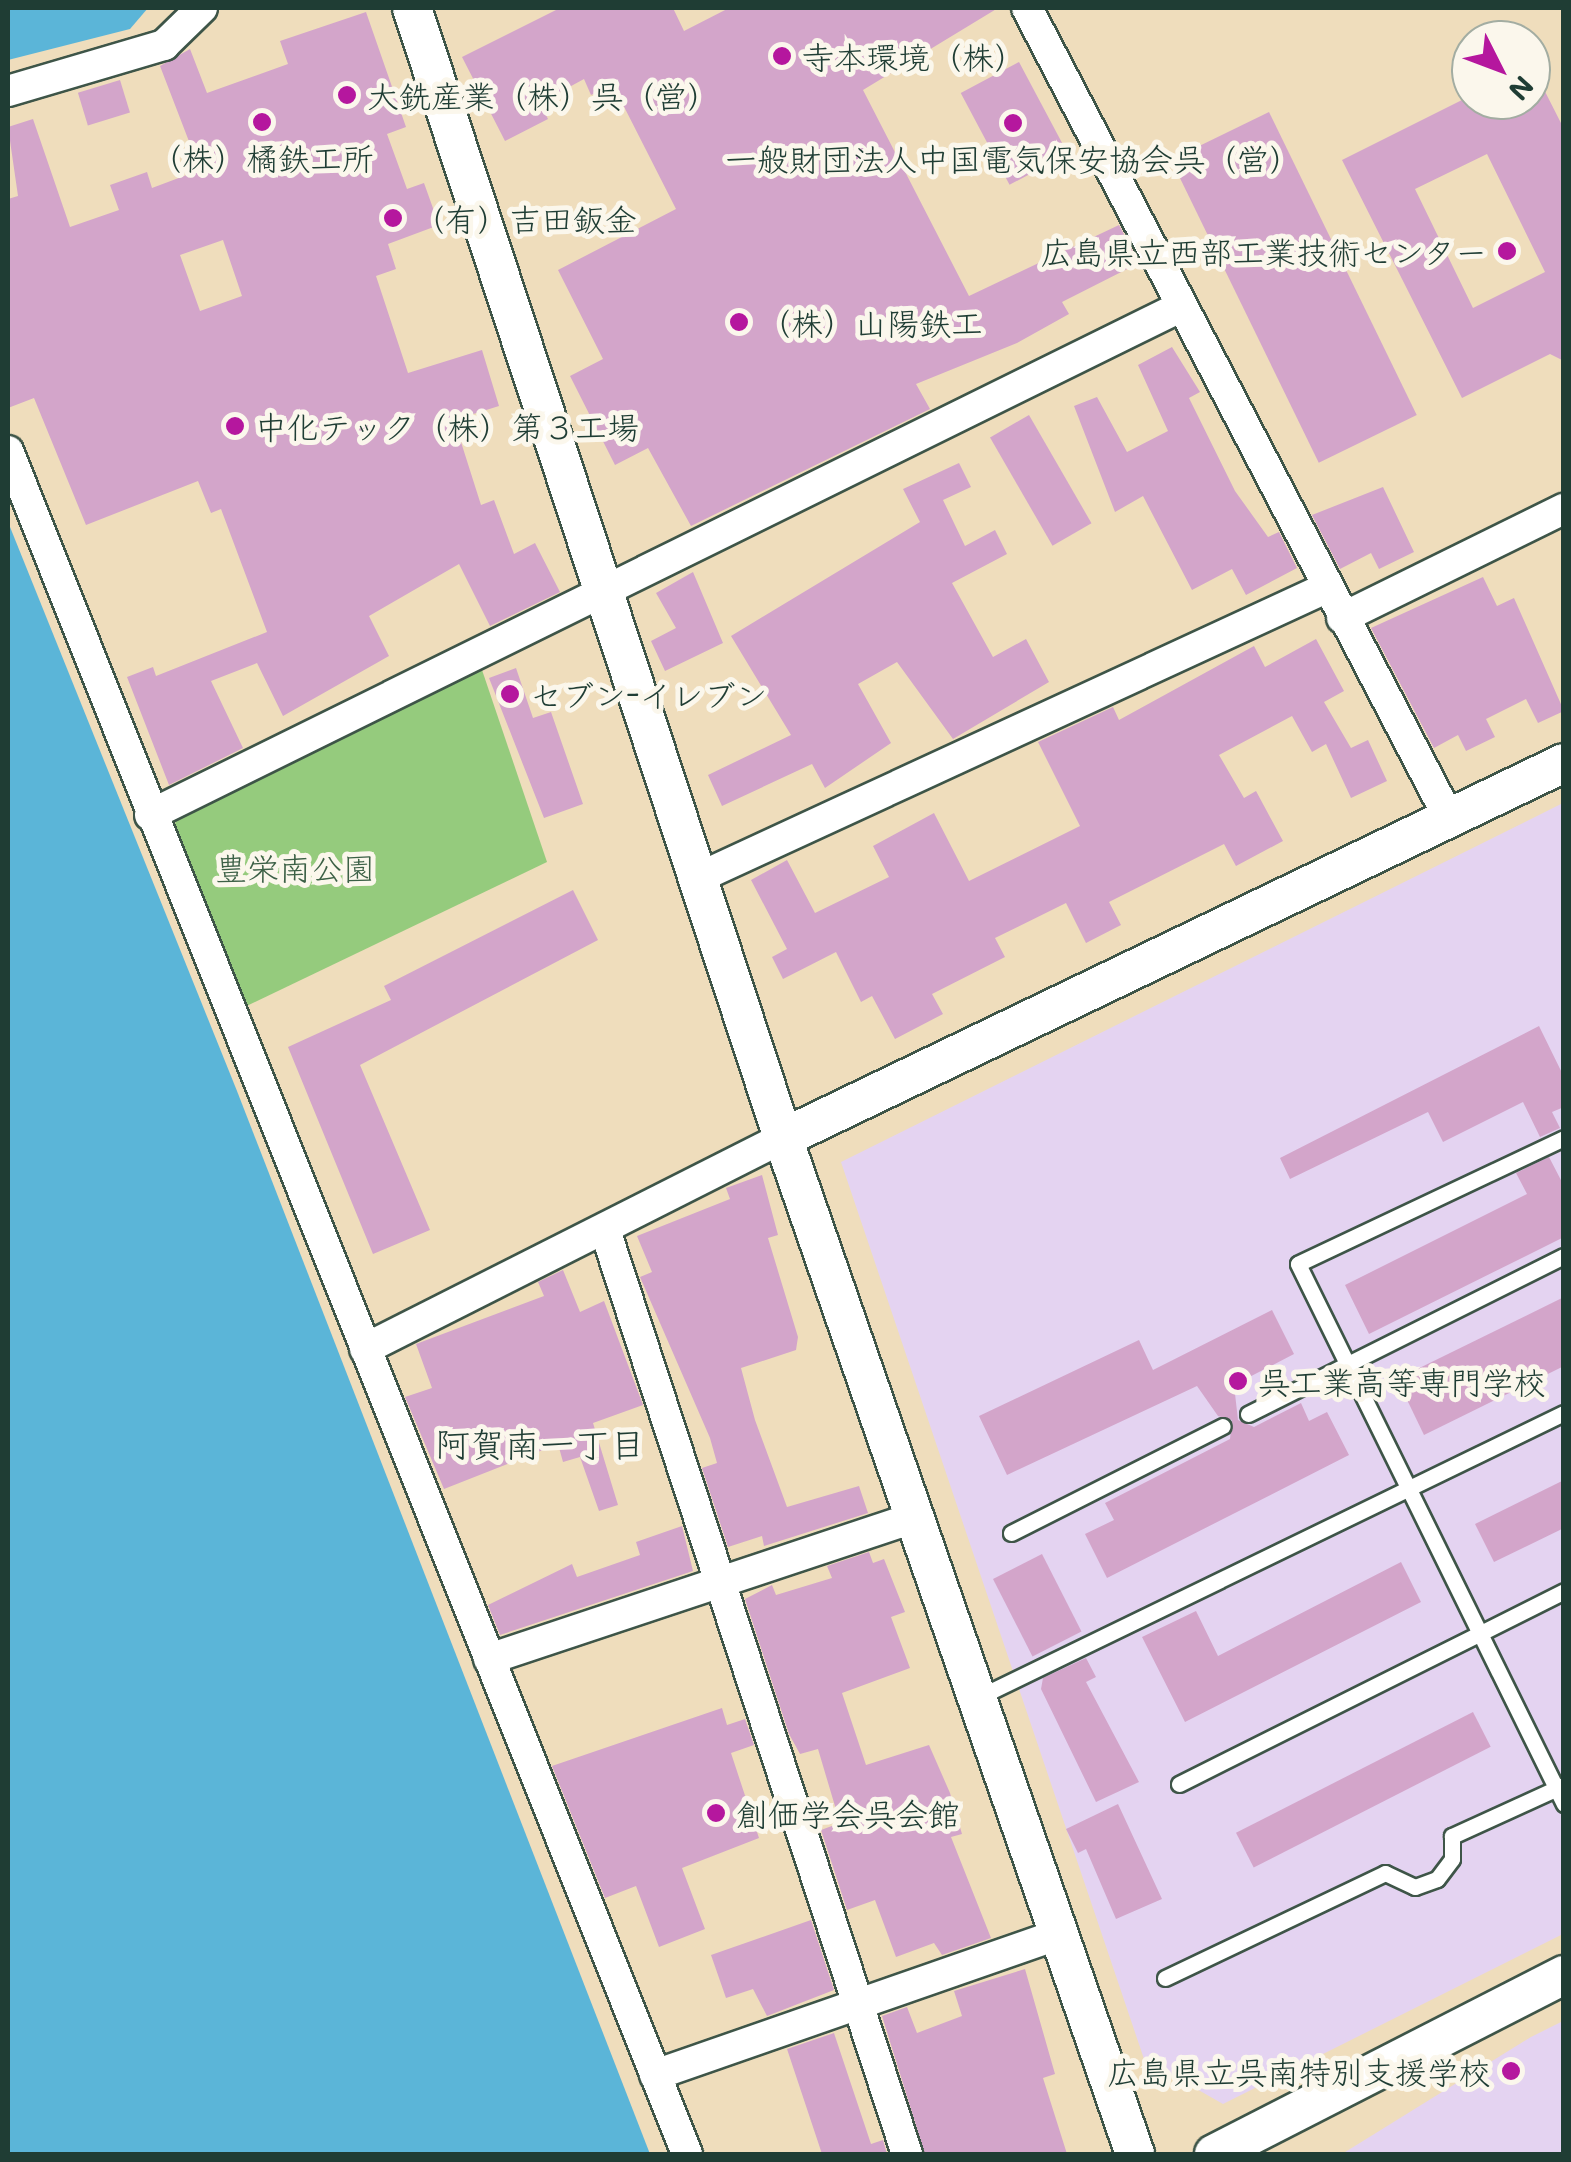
<!DOCTYPE html>
<html>
<head>
<meta charset="utf-8">
<style>
  body { margin:0 }
  #map { position:relative; width:1571px; height:2162px; overflow:hidden; background:#efddbc; font-family:Mali,"Klee One",sans-serif }
  div>[style] { position:absolute }
  .built>* { inset:0; background:#e4d3f1 }
  .green>* { inset:0; background:#95cb7d }
  .water>* { inset:0; background:#5bb5d8 }
  .building>* { inset:0; background:#d3a5ca; transform-origin:0 0 }
  .roads { filter:drop-shadow(2px 0 #3e5548) drop-shadow(-2px 0 #3e5548) drop-shadow(0 2px #3e5548) drop-shadow(0 -2px #3e5548) }
  .service>* { height:15px; margin:-7.5px; padding:0 7.5px; transform-origin:7.5px; border-radius:7.5px; background:#fff }
  .minor>* { height:30px; margin:-15px; padding:0 15px; transform-origin:15px; border-radius:15px; background:#fff }
  .tertiary>* { height:38px; margin:-19px; padding:0 19px; transform-origin:19px; border-radius:19px; background:#fff }
  .dots>* { width:28px; height:28px; translate:-50% -50%; box-sizing:border-box; border:5px solid #fbf7ec; border-radius:50% }
  span { translate:-50% -50%; white-space:nowrap; text-align:center; line-height:1.15; -webkit-text-stroke:10px #fbf7ec; paint-order:stroke }
  .poi-label { font-size:32px; color:#1f3d34 }
  .left { translate:0 -50%; text-align:left }
  .right { translate:-100% -50%; text-align:right }
  .park-label { font-size:32px; color:#3c6046 }
  .neighbourhood-label { font-size:35px; color:#1f3d34 }
  .frame { position:absolute; inset:0; border:10px solid #1f3d34; pointer-events:none }
  .north { position:absolute; left:1451px; top:20px; width:100px; height:100px; box-sizing:border-box; background:#fbf7ec; border:2px solid #a3ada2; border-radius:50%; rotate:132deg; font-size:28px; font-weight:700; line-height:40px; text-align:center; color:#1f3d34 }
  .north::after { content:''; display:block; margin:auto; width:35px; height:45px; background:#b5179e; clip-path:polygon(50% 0,100% 100%,50% 72%,0 100%) }
</style>
</head>
<body>
<div id="map">
  <div class="built">
    <i style="clip-path:polygon(1563px 803px,1563px 1934px,1223px 2104px,1144px 2059px,841px 1162px)"></i>
    <i style="clip-path:polygon(1563px 2021px,1563px 2154px,1342px 2154px,1531px 2037px)"></i>
  </div>
  <div class="green">
    <i style="clip-path:polygon(481px 667px,547px 862px,236px 1011px,169px 836px,185px 803px)"></i>
  </div>
  <div class="water">
    <i style="clip-path:polygon(8px 8px,148px 8px,130px 29px,8px 60px)"></i>
    <i style="clip-path:polygon(8px 522px,237px 1091px,650px 2154px,8px 2154px)"></i>
  </div>
  <div class="building">
    <i style="clip-path:polygon(560px 8px,673px 8px,684px 31px,729px 8px,998px 8px,863px 90px,969px 296px,1119px 225px,1139px 263px,1062px 302px,1069px 314px,1017px 343px,916px 384px,930px 409px,691px 526px,648px 448px,615px 465px,570px 376px,603px 359px,558px 270px,676px 209px,613px 85px,591px 95px,584px 79px,540px 103px,548px 119px,505px 141px,462px 57px)"></i>
    <i style="clip-path:polygon(evenodd,366px 12px,406px 127px,387px 134px,407px 189px,424px 183px,439px 225px,388px 244px,396px 269px,376px 276px,408px 373px,482px 350px,499px 406px,454px 420px,481px 505px,494px 500px,514px 554px,535px 543px,560px 592px,490px 626px,459px 564px,369px 616px,389px 656px,283px 716px,257px 663px,211px 681px,243px 748px,169px 785px,127px 677px,153px 667px,156px 676px,267px 632px,221px 509px,211px 513px,198px 481px,86px 525px,34px 398px,8px 408px,8px 199px,18px 196px,8px 127px,33px 119px,70px 227px,119px 210px,110px 185px,147px 172px,152px 188px,200px 170px,160px 66px,190px 49px,207px 93px,288px 64px,280px 41px,366px 12px,223px 240px,242px 296px,200px 311px,180px 255px,223px 240px)"></i>
    <i style="left:1019px;top:62px;width:104px;height:66px;rotate:62deg"></i>
    <i style="clip-path:polygon(evenodd,1531px 64px,1564px 129px,1564px 361px,1550px 354px,1462px 398px,1342px 160px,1462px 100px,1531px 100px,1531px 64px,1487px 154px,1545px 272px,1473px 308px,1415px 189px,1487px 154px)"></i>
    <i style="left:120px;top:80px;width:34px;height:44px;rotate:73deg"></i>
    <i style="left:1269px;top:112px;width:337px;height:109px;rotate:64deg"></i>
    <i style="clip-path:polygon(1172px 347px,1200px 392px,1189px 398px,1235px 491px,1268px 537px,1279px 532px,1297px 568px,1246px 595px,1232px 569px,1192px 590px,1143px 496px,1115px 512px,1074px 406px,1097px 397px,1127px 452px,1168px 431px,1138px 365px)"></i>
    <i style="left:1029px;top:415px;width:125px;height:45px;rotate:60deg"></i>
    <i style="clip-path:polygon(959px 463px,971px 487px,943px 500px,965px 546px,995px 530px,1007px 554px,952px 583px,993px 657px,1026px 639px,1049px 682px,953px 739px,897px 662px,858px 684px,891px 743px,825px 788px,812px 764px,722px 806px,708px 775px,791px 735px,731px 636px,920px 522px,903px 489px)"></i>
    <i style="clip-path:polygon(1383px 487px,1414px 552px,1379px 569px,1371px 553px,1340px 569px,1312px 515px)"></i>
    <i style="clip-path:polygon(693px 572px,723px 643px,665px 671px,651px 641px,676px 628px,656px 593px)"></i>
    <i style="clip-path:polygon(1483px 577px,1497px 606px,1514px 598px,1564px 711px,1538px 723px,1526px 699px,1486px 719px,1495px 737px,1466px 751px,1458px 735px,1434px 748px,1371px 628px)"></i>
    <i style="clip-path:polygon(1316px 639px,1344px 691px,1324px 702px,1351px 748px,1368px 740px,1387px 781px,1351px 798px,1326px 744px,1312px 752px,1292px 716px,1219px 755px,1244px 798px,1256px 791px,1283px 841px,1236px 866px,1224px 844px,1109px 902px,1121px 925px,1086px 943px,1066px 903px,995px 938px,1005px 957px,932px 994px,943px 1014px,895px 1039px,872px 996px,861px 1002px,836px 952px,783px 979px,772px 957px,787px 949px,751px 880px,787px 860px,815px 913px,889px 877px,873px 846px,934px 813px,969px 881px,1080px 826px,1038px 742px,1113px 707px,1119px 720px,1254px 646px,1265px 667px)"></i>
    <i style="clip-path:polygon(516px 668px,533px 718px,551px 712px,583px 804px,544px 818px,489px 678px)"></i>
    <i style="clip-path:polygon(573px 890px,598px 940px,360px 1065px,430px 1230px,373px 1254px,288px 1047px,391px 1000px,384px 986px)"></i>
    <i style="clip-path:polygon(1539px 1026px,1564px 1077px,1564px 1107px,1552px 1112px,1560px 1128px,1540px 1137px,1523px 1102px,1443px 1142px,1428px 1112px,1290px 1179px,1280px 1158px)"></i>
    <i style="clip-path:polygon(1549px 1157px,1564px 1186px,1564px 1237px,1369px 1334px,1345px 1285px,1527px 1194px,1516px 1173px)"></i>
    <i style="clip-path:polygon(762px 1175px,778px 1235px,768px 1238px,798px 1337px,796px 1350px,741px 1368px,755px 1420px,787px 1507px,859px 1486px,868px 1513px,764px 1546px,762px 1536px,728px 1547px,702px 1468px,717px 1463px,710px 1438px,640px 1277px,652px 1272px,637px 1236px,730px 1199px,726px 1188px)"></i>
    <i style="clip-path:polygon(563px 1270px,580px 1312px,604px 1301px,643px 1405px,593px 1423px,618px 1505px,599px 1511px,580px 1457px,563px 1462px,558px 1444px,444px 1489px,405px 1397px,432px 1388px,416px 1344px,544px 1296px,538px 1282px)"></i>
    <i style="clip-path:polygon(1564px 1297px,1564px 1366px,1424px 1435px,1397px 1379px)"></i>
    <i style="clip-path:polygon(1272px 1310px,1294px 1354px,1234px 1385px,1238px 1420px,1254px 1427px,1301px 1403px,1309px 1421px,1327px 1412px,1349px 1455px,1107px 1578px,1085px 1534px,1114px 1520px,1105px 1503px,1230px 1439px,1232px 1420px,1218px 1416px,1197px 1386px,1007px 1475px,979px 1416px,1139px 1340px,1153px 1370px)"></i>
    <i style="clip-path:polygon(1564px 1480px,1564px 1528px,1494px 1562px,1475px 1524px)"></i>
    <i style="clip-path:polygon(682px 1526px,693px 1571px,500px 1635px,488px 1605px,572px 1564px,577px 1577px,640px 1555px,636px 1542px)"></i>
    <i style="clip-path:polygon(869px 1552px,873px 1563px,884px 1559px,905px 1612px,891px 1617px,910px 1668px,842px 1693px,866px 1765px,929px 1745px,950px 1793px,962px 1834px,951px 1837px,991px 1938px,942px 1955px,934px 1943px,896px 1957px,875px 1900px,847px 1910px,821px 1830px,840px 1823px,818px 1749px,800px 1754px,789px 1734px,745px 1599px,772px 1585px,776px 1595px,832px 1578px,827px 1566px)"></i>
    <i style="left:1042px;top:1554px;width:87px;height:55px;rotate:63deg"></i>
    <i style="clip-path:polygon(1401px 1562px,1421px 1602px,1185px 1722px,1142px 1637px,1196px 1611px,1218px 1656px)"></i>
    <i style="clip-path:polygon(1086px 1658px,1096px 1677px,1086px 1682px,1139px 1782px,1096px 1802px,1041px 1689px,1043px 1678px)"></i>
    <i style="clip-path:polygon(722px 1708px,727px 1725px,745px 1719px,754px 1745px,731px 1753px,759px 1838px,682px 1868px,705px 1929px,659px 1947px,636px 1886px,605px 1898px,552px 1766px)"></i>
    <i style="left:1473px;top:1712px;width:39px;height:266px;rotate:63deg"></i>
    <i style="clip-path:polygon(1118px 1804px,1162px 1899px,1116px 1919px,1086px 1849px,1078px 1853px,1066px 1829px)"></i>
    <i style="clip-path:polygon(811px 1920px,834px 1990px,767px 2016px,753px 1989px,726px 1998px,711px 1955px)"></i>
    <i style="clip-path:polygon(1025px 1969px,1055px 2074px,1043px 2078px,1067px 2154px,925px 2154px,882px 2016px,907px 2007px,917px 2033px,962px 2016px,954px 1991px)"></i>
    <i style="clip-path:polygon(834px 2033px,871px 2144px,883px 2140px,887px 2154px,822px 2154px,787px 2049px)"></i>
  </div>
  <div class="roads">
    <div class="service">
      <i style="left:1564px;top:1138px;width:294px;rotate:154.7deg"></i>
      <i style="left:1298px;top:1264px;width:602px;rotate:63.78deg"></i>
      <i style="left:1248px;top:1414px;width:353px;rotate:-26.6deg"></i>
      <i style="left:1011px;top:1533px;width:237px;rotate:-26.8deg"></i>
      <i style="left:979px;top:1697px;width:650px;rotate:-25.9deg"></i>
      <i style="left:1179px;top:1784px;width:431px;rotate:-26.6deg"></i>
      <i style="left:1165px;top:1978px;width:244px;rotate:-25.5deg"></i>
      <i style="left:1385px;top:1873px;width:33px;rotate:25deg"></i>
      <i style="left:1415px;top:1887px;width:23px;rotate:-20deg"></i>
      <i style="left:1437px;top:1879px;width:25px;rotate:-53deg"></i>
      <i style="left:1452px;top:1859px;width:23px;rotate:-90deg"></i>
      <i style="left:1452px;top:1836px;width:123px;rotate:-24.5deg"></i>
    </div>
    <div class="minor">
      <i style="left:1027px;top:8px;width:916px;rotate:62.48deg"></i>
      <i style="left:8px;top:91px;width:163px;rotate:-16.4deg"></i>
      <i style="left:164px;top:45px;width:53px;rotate:-44.2deg"></i>
      <i style="left:8px;top:451px;width:1833px;rotate:68.26deg"></i>
      <i style="left:1342px;top:618px;width:247px;rotate:-26.2deg"></i>
      <i style="left:150px;top:815px;width:1144px;rotate:-26.25deg"></i>
      <i style="left:700px;top:877px;width:689px;rotate:-24.78deg"></i>
      <i style="left:605px;top:1230px;width:972px;rotate:71.9deg"></i>
      <i style="left:365px;top:1349px;width:468px;rotate:-26.8deg"></i>
      <i style="left:489px;top:1659px;width:447px;rotate:-18.4deg"></i>
      <i style="left:655px;top:2075px;width:423px;rotate:-19.2deg"></i>
    </div>
    <div class="tertiary">
      <i style="left:412px;top:8px;width:1189px;rotate:71.82deg"></i>
      <i style="left:783px;top:1138px;width:1075px;rotate:70.89deg"></i>
      <i style="left:783px;top:1138px;width:866px;rotate:-25.65deg"></i>
      <i style="left:1214px;top:2154px;width:393px;rotate:-27.1deg"></i>
    </div>
  </div>
  <div class="dots">
    <i style="left:782px;top:56px;background:#b5179e"></i>
    <i style="left:347px;top:95px;background:#b5179e"></i>
    <i style="left:262px;top:122px;background:#b5179e"></i>
    <i style="left:1013px;top:123px;background:#b5179e"></i>
    <i style="left:393px;top:218px;background:#b5179e"></i>
    <i style="left:1507px;top:251px;background:#b5179e"></i>
    <i style="left:739px;top:322px;background:#b5179e"></i>
    <i style="left:235px;top:426px;background:#b5179e"></i>
    <i style="left:510px;top:694px;background:#b5179e"></i>
    <i style="left:1238px;top:1381px;background:#b5179e"></i>
    <i style="left:716px;top:1813px;background:#b5179e"></i>
    <i style="left:1511px;top:2071px;background:#b5179e"></i>
  </div>
  <div class="poi-label">
    <span class="left" style="left:802px;top:56px">寺本環境（株）</span>
    <span class="left" style="left:367px;top:95px">大銑産業（株）呉（営）</span>
    <span style="left:262px;top:157px">（株）橘鉄工所</span>
    <span style="left:1013px;top:158px">一般財団法人中国電気保安協会呉（営）</span>
    <span class="left" style="left:413px;top:218px">（有）吉田鈑金</span>
    <span class="right" style="left:1487px;top:251px">広島県立西部工業技術センター</span>
    <span class="left" style="left:759px;top:322px">（株）山陽鉄工</span>
    <span class="left" style="left:255px;top:426px">中化テック（株）第３工場</span>
    <span class="left" style="left:530px;top:694px">セブン-イレブン</span>
    <span class="left" style="left:1258px;top:1381px">呉工業高等専門学校</span>
    <span class="left" style="left:736px;top:1813px">創価学会呉会館</span>
    <span class="right" style="left:1491px;top:2071px">広島県立呉南特別支援学校</span>
  </div>
  <div class="park-label">
    <span style="left:295px;top:867px">豊栄南公園</span>
  </div>
  <div class="neighbourhood-label">
    <span style="left:540px;top:1443px">阿賀南一丁目</span>
  </div>
  <div class="frame"></div>
  <div class="north">N</div>
</div>
</body>
</html>
